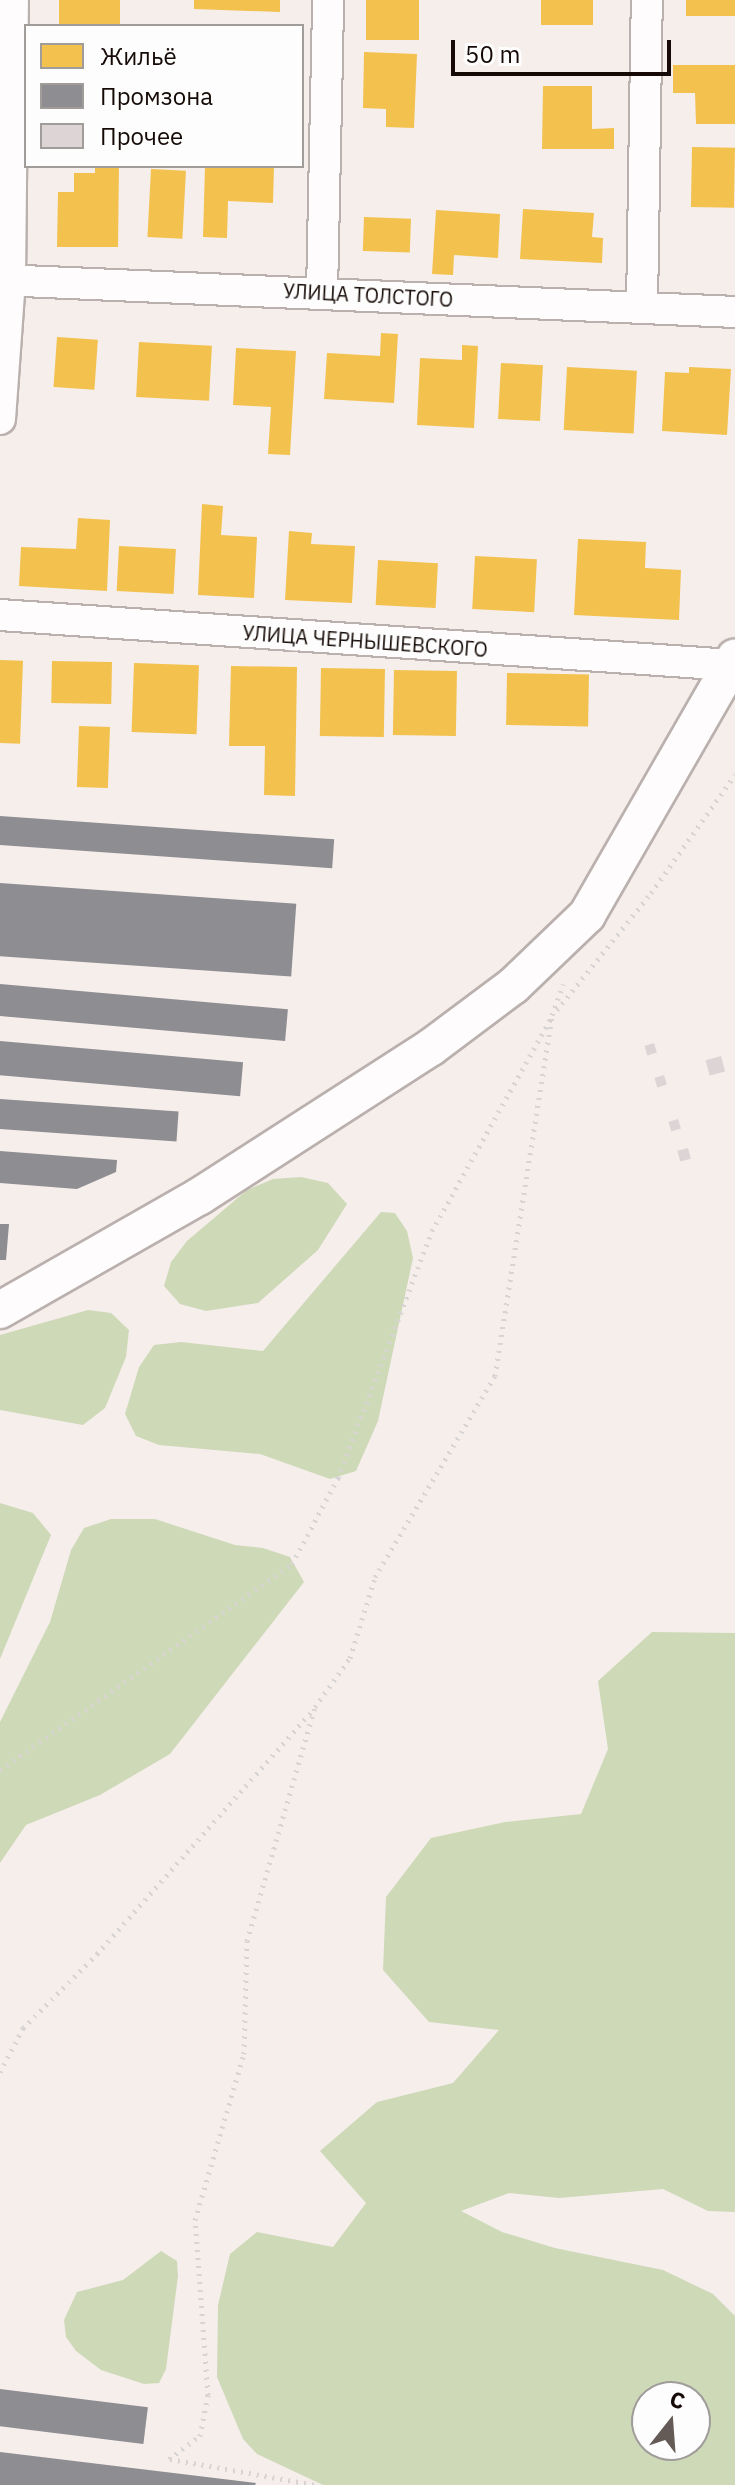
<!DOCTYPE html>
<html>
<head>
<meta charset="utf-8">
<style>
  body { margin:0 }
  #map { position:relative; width:735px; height:2485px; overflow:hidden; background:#f6eeeb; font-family:"IBM Plex Sans",sans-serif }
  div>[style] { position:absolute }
  .forest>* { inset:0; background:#ced9b8 }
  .homes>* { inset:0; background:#f2c14e; transform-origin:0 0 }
  .industry>* { inset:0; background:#8d8d92; transform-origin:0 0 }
  .building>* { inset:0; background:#ddd4d5; transform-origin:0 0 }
  .path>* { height:5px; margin-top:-2.5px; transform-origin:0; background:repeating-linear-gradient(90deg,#d7d4d3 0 2px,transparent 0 8px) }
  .roads { filter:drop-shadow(2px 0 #bab0ad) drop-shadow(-2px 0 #bab0ad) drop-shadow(0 2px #bab0ad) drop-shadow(0 -2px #bab0ad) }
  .minor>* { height:30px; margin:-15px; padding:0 15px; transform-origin:15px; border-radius:15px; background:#fefcfc }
  .tertiary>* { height:36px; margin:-18px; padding:0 18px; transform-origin:18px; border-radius:18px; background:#fefcfc }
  span { translate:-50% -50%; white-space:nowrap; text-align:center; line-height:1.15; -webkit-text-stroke:8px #fdfdfd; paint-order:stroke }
  .street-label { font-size:20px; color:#150a06 }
  .legend { position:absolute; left:24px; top:24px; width:280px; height:144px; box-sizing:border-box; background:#fdfdfd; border:2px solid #a09c9a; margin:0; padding:10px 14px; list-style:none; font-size:24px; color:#150a06 }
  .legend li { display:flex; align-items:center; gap:16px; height:40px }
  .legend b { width:40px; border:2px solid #a09c9a }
  .north { position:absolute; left:631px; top:2381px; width:80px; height:80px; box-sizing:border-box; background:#fdfdfd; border:2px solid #a09c9a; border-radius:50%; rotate:17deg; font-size:22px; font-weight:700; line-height:32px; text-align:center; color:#150a06 }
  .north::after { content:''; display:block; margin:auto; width:28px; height:36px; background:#645a56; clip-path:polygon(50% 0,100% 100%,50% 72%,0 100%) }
  .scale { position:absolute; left:451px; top:40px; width:220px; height:36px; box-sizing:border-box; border:4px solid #150a06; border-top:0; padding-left:10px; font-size:24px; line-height:28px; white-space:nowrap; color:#150a06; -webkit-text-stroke:6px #fdfdfd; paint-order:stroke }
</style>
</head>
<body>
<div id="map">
  <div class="forest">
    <i style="clip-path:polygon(301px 1177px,328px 1183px,347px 1204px,318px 1250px,258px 1303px,206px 1311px,180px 1304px,164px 1286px,171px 1262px,187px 1241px,247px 1190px,273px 1179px)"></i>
    <i style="clip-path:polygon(381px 1212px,395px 1213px,407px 1231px,413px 1258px,378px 1421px,356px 1471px,330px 1479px,260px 1454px,159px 1445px,136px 1436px,125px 1414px,139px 1367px,154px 1345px,181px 1342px,263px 1351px)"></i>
    <i style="clip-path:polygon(88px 1310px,111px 1313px,129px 1330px,126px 1357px,105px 1408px,83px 1425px,0 1410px,0 1335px)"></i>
    <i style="clip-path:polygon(0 1503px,33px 1513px,51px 1535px,0 1659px)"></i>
    <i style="clip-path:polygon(111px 1519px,155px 1519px,235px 1545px,263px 1548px,290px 1557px,304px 1582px,170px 1754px,100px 1795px,26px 1825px,0 1863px,0 1722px,50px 1622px,71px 1550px,84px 1528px)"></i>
    <i style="clip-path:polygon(evenodd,652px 1632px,735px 1633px,735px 2212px,708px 2211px,663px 2189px,559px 2198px,509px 2193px,461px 2211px,502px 2232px,555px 2248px,663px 2270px,713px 2294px,735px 2316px,735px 2485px,323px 2485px,257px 2454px,243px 2439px,217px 2377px,218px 2305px,230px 2254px,257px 2232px,333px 2247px,366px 2203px,320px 2151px,377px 2102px,453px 2083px,499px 2030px,429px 2022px,383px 1970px,386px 1897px,431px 1838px,505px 1822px,581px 1814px,608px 1749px,598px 1681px,652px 1632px,647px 2397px,695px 2397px,695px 2445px,647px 2445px,647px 2397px)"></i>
    <i style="clip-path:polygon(161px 2251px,177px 2261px,178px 2276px,166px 2369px,159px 2383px,144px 2384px,101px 2370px,76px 2351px,66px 2337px,64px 2320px,77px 2292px,123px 2280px)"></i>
  </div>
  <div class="homes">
    <i style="left:59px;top:0;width:61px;height:26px"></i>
    <i style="clip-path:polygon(194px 0,280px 0,280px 12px,194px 9px)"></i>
    <i style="left:366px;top:0;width:53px;height:40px"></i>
    <i style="left:541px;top:0;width:52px;height:25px"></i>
    <i style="left:686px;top:0;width:49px;height:16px"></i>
    <i style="clip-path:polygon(364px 52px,417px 54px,414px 128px,386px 127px,386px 109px,363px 108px)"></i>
    <i style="clip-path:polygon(673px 65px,735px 65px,735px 124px,696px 124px,695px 93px,673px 93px)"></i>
    <i style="clip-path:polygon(543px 86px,592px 86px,592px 129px,614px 128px,614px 149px,542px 149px)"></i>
    <i style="left:692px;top:147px;width:43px;height:60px;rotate:1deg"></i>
    <i style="clip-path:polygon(95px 166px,119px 166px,118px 247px,57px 247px,58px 192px,74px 192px,74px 173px,95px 173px)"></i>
    <i style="clip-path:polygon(205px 166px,274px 166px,273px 203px,228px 201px,227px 238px,203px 237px)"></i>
    <i style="left:151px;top:169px;width:35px;height:68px;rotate:3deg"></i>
    <i style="clip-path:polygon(523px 209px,594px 213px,592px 237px,603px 238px,602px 263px,520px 259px)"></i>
    <i style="clip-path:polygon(436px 210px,500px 214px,498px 258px,454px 255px,453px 275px,432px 274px)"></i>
    <i style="left:364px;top:217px;width:47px;height:34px;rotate:2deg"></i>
    <i style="clip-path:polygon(381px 333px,398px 334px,394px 403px,324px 399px,327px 353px,380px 356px)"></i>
    <i style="left:57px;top:337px;width:41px;height:50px;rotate:4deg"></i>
    <i style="left:139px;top:342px;width:73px;height:55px;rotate:3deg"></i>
    <i style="clip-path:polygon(462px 345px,478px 346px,474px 428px,417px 425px,420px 358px,462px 360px)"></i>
    <i style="clip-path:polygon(236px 348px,296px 351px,290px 455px,268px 454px,271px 407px,233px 405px)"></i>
    <i style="left:501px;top:363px;width:42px;height:56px;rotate:3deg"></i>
    <i style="left:567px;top:367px;width:70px;height:63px;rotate:3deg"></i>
    <i style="clip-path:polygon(689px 367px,731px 369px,727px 435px,662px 431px,665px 372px,689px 373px)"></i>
    <i style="clip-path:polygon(202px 504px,223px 506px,221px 535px,257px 537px,254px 598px,198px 595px)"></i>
    <i style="clip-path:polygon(78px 518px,110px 520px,107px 591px,19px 586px,21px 547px,76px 549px)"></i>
    <i style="clip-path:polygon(289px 531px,312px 533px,311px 544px,355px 546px,352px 603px,285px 600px)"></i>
    <i style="clip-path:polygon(578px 539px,646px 542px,645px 568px,681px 570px,679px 620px,574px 615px)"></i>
    <i style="left:119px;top:546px;width:57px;height:45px;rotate:3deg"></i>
    <i style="left:475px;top:556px;width:62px;height:53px;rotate:3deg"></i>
    <i style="left:378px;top:560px;width:60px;height:45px;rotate:3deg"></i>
    <i style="left:0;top:660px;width:23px;height:83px;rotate:2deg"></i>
    <i style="left:52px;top:661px;width:60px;height:42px;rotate:1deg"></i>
    <i style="left:134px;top:663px;width:65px;height:69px;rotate:2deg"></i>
    <i style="clip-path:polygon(231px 666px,297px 667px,295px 796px,264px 795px,265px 746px,229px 746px)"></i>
    <i style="left:321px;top:668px;width:64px;height:68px;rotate:1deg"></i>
    <i style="left:394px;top:670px;width:63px;height:65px;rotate:1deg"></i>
    <i style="left:507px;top:673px;width:82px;height:52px;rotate:1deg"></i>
    <i style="left:79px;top:726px;width:31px;height:61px;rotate:2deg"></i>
  </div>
  <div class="industry">
    <i style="left:0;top:816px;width:335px;height:29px;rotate:4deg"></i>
    <i style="left:0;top:883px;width:297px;height:73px;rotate:4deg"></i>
    <i style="left:0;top:984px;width:289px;height:32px;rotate:5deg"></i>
    <i style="left:0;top:1041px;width:244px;height:34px;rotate:5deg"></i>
    <i style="left:0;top:1099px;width:179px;height:30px;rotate:4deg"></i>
    <i style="clip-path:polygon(0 1151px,117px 1160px,116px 1172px,77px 1189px,0 1183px)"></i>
    <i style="clip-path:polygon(0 1224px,9px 1224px,6px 1260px,0 1260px)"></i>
    <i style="left:0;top:2389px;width:149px;height:37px;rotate:7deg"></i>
    <i style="clip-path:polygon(0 2452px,256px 2483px,255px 2485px,0 2485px)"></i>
  </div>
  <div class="building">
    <i style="left:654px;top:1043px;width:10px;height:10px;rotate:73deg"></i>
    <i style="left:721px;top:1056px;width:16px;height:16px;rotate:75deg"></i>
    <i style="left:664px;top:1075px;width:10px;height:10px;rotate:73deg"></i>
    <i style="left:678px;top:1119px;width:10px;height:10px;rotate:73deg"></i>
    <i style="left:688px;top:1148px;width:11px;height:11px;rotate:75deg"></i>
  </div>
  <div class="path">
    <i style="left:557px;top:1010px;width:150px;rotate:-51.2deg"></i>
    <i style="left:651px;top:893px;width:145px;rotate:-54.6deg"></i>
    <i style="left:0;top:1770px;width:357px;rotate:-35.2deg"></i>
    <i style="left:292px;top:1564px;width:98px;rotate:-61.9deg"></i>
    <i style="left:338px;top:1478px;width:264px;rotate:-69.2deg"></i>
    <i style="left:432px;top:1231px;width:244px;rotate:-60.8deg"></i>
    <i style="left:0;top:2072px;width:50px;rotate:-62.4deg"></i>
    <i style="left:23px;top:2028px;width:105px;rotate:-45deg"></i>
    <i style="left:97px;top:1954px;width:324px;rotate:-48.5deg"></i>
    <i style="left:169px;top:2459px;width:39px;rotate:-37deg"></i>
    <i style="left:200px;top:2436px;width:42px;rotate:-79deg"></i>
    <i style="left:208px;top:2395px;width:175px;rotate:-94.2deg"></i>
    <i style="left:195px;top:2220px;width:173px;rotate:-73.6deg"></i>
    <i style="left:244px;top:2054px;width:113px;rotate:-88.5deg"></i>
    <i style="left:247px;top:1941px;width:244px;rotate:-73.8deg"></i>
    <i style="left:315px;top:1707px;width:60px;rotate:-54.5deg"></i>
    <i style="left:350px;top:1658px;width:85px;rotate:-72.8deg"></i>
    <i style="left:375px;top:1577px;width:234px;rotate:-59.2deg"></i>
    <i style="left:495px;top:1376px;width:365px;rotate:-81deg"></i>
    <i style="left:552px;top:1015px;width:33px;rotate:-70deg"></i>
    <i style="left:170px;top:2459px;width:148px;rotate:10.1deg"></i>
  </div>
  <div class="roads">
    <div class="minor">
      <i style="left:0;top:280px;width:736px;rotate:2.49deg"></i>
      <i style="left:322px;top:293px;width:293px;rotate:-88.8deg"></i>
      <i style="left:642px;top:307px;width:307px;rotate:-89.1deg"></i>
      <i style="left:0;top:419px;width:139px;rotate:-85.9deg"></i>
      <i style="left:10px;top:280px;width:280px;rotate:-89.4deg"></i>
      <i style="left:0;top:615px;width:733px;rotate:3.91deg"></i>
    </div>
    <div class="tertiary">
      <i style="left:0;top:1310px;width:230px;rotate:-29.7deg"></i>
      <i style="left:200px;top:1196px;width:274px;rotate:-32.8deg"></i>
      <i style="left:430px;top:1048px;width:104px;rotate:-36.8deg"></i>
      <i style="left:513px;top:986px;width:103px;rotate:-43.8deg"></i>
      <i style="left:587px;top:915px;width:297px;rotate:-60.1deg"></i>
    </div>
  </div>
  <div class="street-label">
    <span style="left:368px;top:295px;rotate:3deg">УЛИЦА ТОЛСТОГО</span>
    <span style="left:365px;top:641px;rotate:4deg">УЛИЦА ЧЕРНЫШЕВСКОГО</span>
  </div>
  <ul class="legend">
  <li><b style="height:22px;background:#f2c14e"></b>Жильё</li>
  <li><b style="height:22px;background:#8d8d92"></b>Промзона</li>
  <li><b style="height:22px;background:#ddd4d5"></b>Прочее</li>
  </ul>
  <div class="north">С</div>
  <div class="scale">50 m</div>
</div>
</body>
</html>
